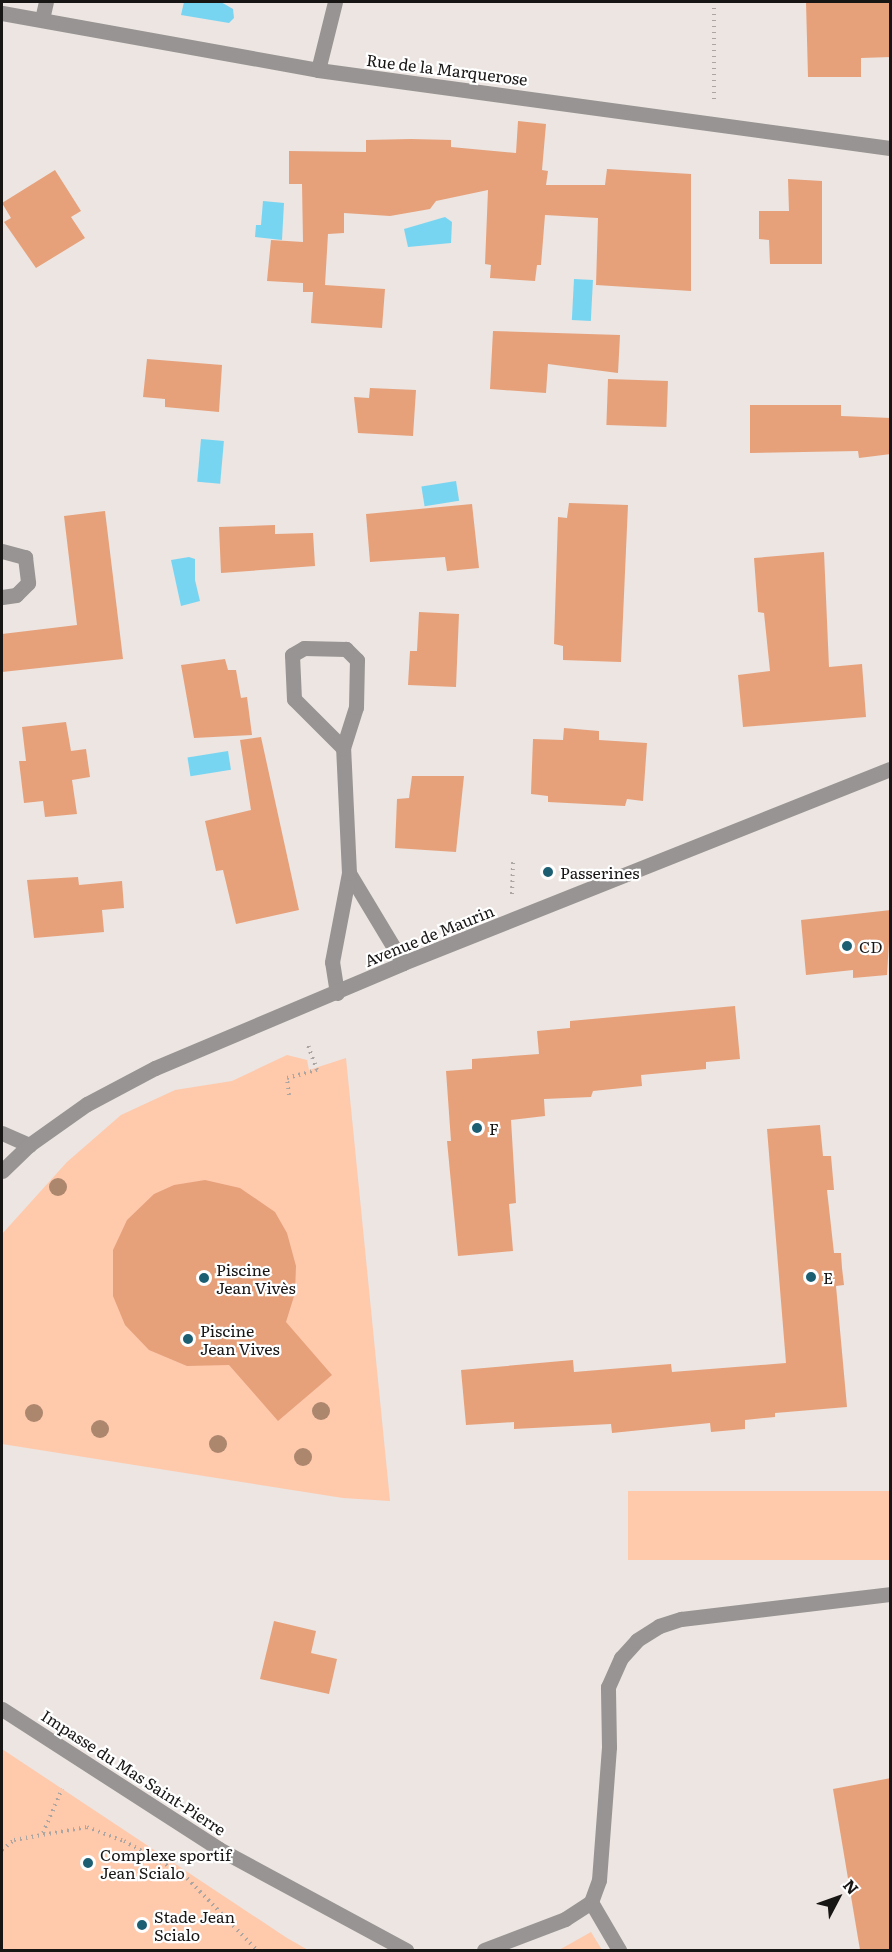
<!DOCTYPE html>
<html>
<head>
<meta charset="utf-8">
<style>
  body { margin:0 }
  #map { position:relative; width:892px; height:1952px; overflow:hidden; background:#ece5e1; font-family:Literata,serif }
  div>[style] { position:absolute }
  .green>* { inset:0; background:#ffc9ac; transform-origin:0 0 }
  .water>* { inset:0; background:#78d5f2; transform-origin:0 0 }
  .building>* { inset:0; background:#e6a17b; transform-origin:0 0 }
  .path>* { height:4px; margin-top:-2px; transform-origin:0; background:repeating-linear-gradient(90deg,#aca6a3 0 1.5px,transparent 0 6px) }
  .minor>* { height:15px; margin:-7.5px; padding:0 7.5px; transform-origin:7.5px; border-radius:7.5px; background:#979493 }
  .trees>* { width:18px; height:18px; margin:-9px; border-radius:50%; background:#ac876e }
  .dots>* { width:16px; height:16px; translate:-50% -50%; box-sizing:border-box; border:3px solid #fff; border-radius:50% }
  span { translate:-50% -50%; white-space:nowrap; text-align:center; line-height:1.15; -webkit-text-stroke:4.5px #fff; paint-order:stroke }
  .street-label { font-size:16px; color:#181615 }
  .poi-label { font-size:16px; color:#181615 }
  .left { translate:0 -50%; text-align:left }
  .frame { position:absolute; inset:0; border:3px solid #181615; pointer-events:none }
  .north { position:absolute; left:808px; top:1868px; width:60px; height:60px; -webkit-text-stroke:4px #fff; paint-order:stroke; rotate:49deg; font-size:16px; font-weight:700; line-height:24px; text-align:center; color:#181615 }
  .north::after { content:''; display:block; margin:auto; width:21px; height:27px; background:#181615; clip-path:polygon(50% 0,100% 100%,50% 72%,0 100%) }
</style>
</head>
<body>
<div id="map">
  <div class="green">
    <i style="clip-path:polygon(287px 1055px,307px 1060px,309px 1070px,346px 1058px,390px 1501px,343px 1498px,2px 1444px,2px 1234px,67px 1162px,121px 1115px,175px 1090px,232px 1081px)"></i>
    <i style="left:890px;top:1491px;width:69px;height:262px;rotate:90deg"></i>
    <i style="clip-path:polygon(2px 1749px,287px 1938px,308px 1950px,2px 1950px)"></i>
    <i style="clip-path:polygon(591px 1932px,602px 1950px,559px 1950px)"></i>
  </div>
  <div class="water">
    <i style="clip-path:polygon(184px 2px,221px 2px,233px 9px,234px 18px,229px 23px,181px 15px)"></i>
    <i style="clip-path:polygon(263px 201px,284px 203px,282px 240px,255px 237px,256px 225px,261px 225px)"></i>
    <i style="clip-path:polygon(445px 217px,452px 222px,451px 243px,408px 247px,404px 229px)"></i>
    <i style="left:574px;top:279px;width:19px;height:41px;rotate:3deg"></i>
    <i style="left:201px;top:439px;width:23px;height:43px;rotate:5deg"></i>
    <i style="left:456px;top:481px;width:20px;height:35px;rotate:81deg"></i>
    <i style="clip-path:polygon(189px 557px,195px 559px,195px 580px,200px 601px,181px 606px,171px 560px)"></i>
    <i style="left:228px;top:751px;width:19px;height:41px;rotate:81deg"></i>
  </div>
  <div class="building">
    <i style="clip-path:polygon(806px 2px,891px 2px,891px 57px,861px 58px,861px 77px,808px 77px)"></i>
    <i style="clip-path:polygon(518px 121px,546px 124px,542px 170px,548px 171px,546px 185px,605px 185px,607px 169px,691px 174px,691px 291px,596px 285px,598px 218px,545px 215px,541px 265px,537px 265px,535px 281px,490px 278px,491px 265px,485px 264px,488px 190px,436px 201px,430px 209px,390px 216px,344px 213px,344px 233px,328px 234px,325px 285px,385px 289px,382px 328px,311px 323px,313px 292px,303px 292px,303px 283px,267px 281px,271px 240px,303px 242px,302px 184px,289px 184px,289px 151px,366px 152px,366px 140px,411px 139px,451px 140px,451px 147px,516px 153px)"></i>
    <i style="clip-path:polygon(55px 170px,81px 211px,71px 217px,85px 238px,36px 268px,4px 222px,11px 218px,2px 203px)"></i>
    <i style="clip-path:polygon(788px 179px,822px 181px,822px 264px,770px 264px,769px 240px,759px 239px,759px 211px,789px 211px)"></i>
    <i style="clip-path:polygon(493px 331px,620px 335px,618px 373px,548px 364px,546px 393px,490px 389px)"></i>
    <i style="clip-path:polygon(147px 359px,222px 365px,219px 412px,165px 407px,165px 399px,143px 397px)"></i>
    <i style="left:608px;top:379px;width:60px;height:46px;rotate:2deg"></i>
    <i style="clip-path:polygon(370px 388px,416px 390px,413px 436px,358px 433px,354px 397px,369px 398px)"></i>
    <i style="clip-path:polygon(750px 405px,841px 405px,841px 416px,891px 418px,891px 454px,859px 458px,858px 451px,750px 453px)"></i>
    <i style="clip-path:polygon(569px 503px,628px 505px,621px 662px,563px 660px,563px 646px,554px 644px,558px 517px,567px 518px)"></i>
    <i style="clip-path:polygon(472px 504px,479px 568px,447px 571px,445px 557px,370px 562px,366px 514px)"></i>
    <i style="clip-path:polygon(105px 511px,123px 659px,2px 672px,2px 634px,77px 625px,64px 516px)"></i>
    <i style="clip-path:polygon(275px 525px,275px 534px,313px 533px,315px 566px,221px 573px,219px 527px)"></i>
    <i style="clip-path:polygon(824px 552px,829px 667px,862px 664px,866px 717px,743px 727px,738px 675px,770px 671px,764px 613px,758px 612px,754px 558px)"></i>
    <i style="clip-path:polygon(419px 612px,459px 614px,456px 687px,408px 685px,410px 651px,417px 651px)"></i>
    <i style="clip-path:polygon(225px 659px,228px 670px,236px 670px,241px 698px,247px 697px,252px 735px,194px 738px,181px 665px)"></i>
    <i style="clip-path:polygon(66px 722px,71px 751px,86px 749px,90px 777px,72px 780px,77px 814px,45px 817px,43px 801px,24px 803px,19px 761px,26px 761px,22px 727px)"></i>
    <i style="clip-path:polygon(564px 728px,599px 731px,599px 740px,647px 743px,643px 801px,627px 799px,625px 806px,548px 802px,548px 796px,531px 794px,533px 739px,563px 740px)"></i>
    <i style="clip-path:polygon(261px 737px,299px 910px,236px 924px,223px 870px,216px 871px,205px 821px,251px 810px,240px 740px)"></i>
    <i style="clip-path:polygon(412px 776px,464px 776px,456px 852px,395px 848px,397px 799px,409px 798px)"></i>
    <i style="clip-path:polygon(78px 877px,79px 885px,122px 881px,124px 908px,102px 910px,104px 932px,34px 938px,27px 880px)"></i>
    <i style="clip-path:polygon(891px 910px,887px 975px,853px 978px,853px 970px,806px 975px,801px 920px)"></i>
    <i style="clip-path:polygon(735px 1006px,740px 1059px,706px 1062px,706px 1069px,641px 1075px,642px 1086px,593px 1091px,591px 1097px,544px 1099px,545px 1116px,511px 1120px,516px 1203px,509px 1204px,513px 1251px,458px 1256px,447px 1141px,451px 1141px,446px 1071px,472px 1069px,472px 1059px,539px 1054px,537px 1031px,570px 1028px,570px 1021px)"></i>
    <i style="clip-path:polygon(820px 1125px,823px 1156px,831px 1156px,834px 1190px,827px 1190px,834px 1253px,841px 1253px,842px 1268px,844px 1285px,836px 1286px,847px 1407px,775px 1413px,775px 1417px,745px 1420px,745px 1429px,711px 1432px,710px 1423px,612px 1433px,611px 1424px,514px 1429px,514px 1422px,466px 1425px,461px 1370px,573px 1360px,574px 1372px,671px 1364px,672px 1372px,786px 1363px,767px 1129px)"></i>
    <i style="clip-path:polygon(205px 1180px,240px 1188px,275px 1212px,287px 1233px,296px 1266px,295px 1293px,286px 1322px,332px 1375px,278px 1421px,229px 1365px,187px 1366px,149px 1350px,125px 1325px,113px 1296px,113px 1250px,127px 1220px,154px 1194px,174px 1185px)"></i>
    <i style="clip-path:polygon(274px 1621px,316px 1631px,311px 1653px,337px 1659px,329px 1694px,260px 1679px)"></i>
    <i style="clip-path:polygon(891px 1778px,891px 1950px,860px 1950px,833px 1789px)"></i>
  </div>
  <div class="path">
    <i style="left:714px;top:2px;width:98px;rotate:90deg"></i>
    <i style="left:512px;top:894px;width:32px;rotate:-88deg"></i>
    <i style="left:289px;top:1095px;width:17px;rotate:-97deg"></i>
    <i style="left:287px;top:1078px;width:31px;rotate:-15deg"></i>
    <i style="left:317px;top:1070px;width:29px;rotate:-110deg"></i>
    <i style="left:43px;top:1833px;width:48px;rotate:-66.6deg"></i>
    <i style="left:2px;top:1850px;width:16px;rotate:-40deg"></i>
    <i style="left:14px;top:1840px;width:74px;rotate:-10.1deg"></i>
    <i style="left:87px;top:1827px;width:40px;rotate:21deg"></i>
    <i style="left:124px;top:1841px;width:68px;rotate:29.2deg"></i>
    <i style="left:183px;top:1874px;width:106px;rotate:45.8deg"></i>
  </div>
  <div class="minor">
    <i style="left:2px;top:13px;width:321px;rotate:10.2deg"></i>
    <i style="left:318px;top:70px;width:577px;rotate:7.77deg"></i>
    <i style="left:42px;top:19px;width:17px;rotate:-77deg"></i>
    <i style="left:318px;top:70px;width:70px;rotate:-76deg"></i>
    <i style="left:2px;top:551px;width:24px;rotate:15deg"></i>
    <i style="left:25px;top:557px;width:26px;rotate:83deg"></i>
    <i style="left:28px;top:583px;width:17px;rotate:135deg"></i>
    <i style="left:16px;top:595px;width:14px;rotate:172deg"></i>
    <i style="left:349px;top:873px;width:105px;rotate:59deg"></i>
    <i style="left:337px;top:993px;width:31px;rotate:-99deg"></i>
    <i style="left:332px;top:962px;width:91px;rotate:-79.2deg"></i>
    <i style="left:349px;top:873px;width:125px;rotate:-92.7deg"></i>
    <i style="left:343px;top:748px;width:43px;rotate:-72.4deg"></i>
    <i style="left:356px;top:707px;width:47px;rotate:-88.8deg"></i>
    <i style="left:357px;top:660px;width:16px;rotate:-135deg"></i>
    <i style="left:346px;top:649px;width:42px;rotate:-178.6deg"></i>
    <i style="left:304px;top:648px;width:14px;rotate:150deg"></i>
    <i style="left:292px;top:655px;width:44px;rotate:87.4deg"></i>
    <i style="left:294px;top:699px;width:69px;rotate:45deg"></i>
    <i style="left:2px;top:1133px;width:30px;rotate:24deg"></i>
    <i style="left:2px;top:1171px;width:37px;rotate:-44deg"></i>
    <i style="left:29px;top:1145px;width:71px;rotate:-35.3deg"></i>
    <i style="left:87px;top:1104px;width:77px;rotate:-27.9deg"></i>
    <i style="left:155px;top:1068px;width:269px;rotate:-22.9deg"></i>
    <i style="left:403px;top:963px;width:524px;rotate:-21.72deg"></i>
    <i style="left:2px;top:1709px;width:258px;rotate:32.8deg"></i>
    <i style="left:219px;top:1849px;width:213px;rotate:28.4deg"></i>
    <i style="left:591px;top:1902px;width:56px;rotate:59.7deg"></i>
    <i style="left:484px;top:1950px;width:87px;rotate:-20.9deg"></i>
    <i style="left:565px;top:1919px;width:31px;rotate:-33deg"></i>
    <i style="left:591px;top:1902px;width:23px;rotate:-70deg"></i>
    <i style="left:599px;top:1880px;width:133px;rotate:-85.7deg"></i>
    <i style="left:609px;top:1747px;width:60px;rotate:-91deg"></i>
    <i style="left:608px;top:1687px;width:32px;rotate:-66deg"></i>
    <i style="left:621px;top:1658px;width:24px;rotate:-48deg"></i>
    <i style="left:637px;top:1640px;width:26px;rotate:-32deg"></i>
    <i style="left:659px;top:1626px;width:23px;rotate:-18deg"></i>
    <i style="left:681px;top:1619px;width:210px;rotate:-6.8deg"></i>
  </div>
  <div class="trees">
    <i style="left:58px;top:1187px"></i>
    <i style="left:321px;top:1411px"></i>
    <i style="left:34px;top:1413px"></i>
    <i style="left:100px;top:1429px"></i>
    <i style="left:218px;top:1444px"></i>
    <i style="left:303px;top:1457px"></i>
  </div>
  <div class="dots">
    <i style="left:548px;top:872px;background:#1c5f72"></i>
    <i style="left:847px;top:946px;background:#1c5f72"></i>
    <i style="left:477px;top:1128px;background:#1c5f72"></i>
    <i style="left:811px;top:1277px;background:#1c5f72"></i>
    <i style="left:204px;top:1278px;background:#1c5f72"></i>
    <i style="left:188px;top:1339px;background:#1c5f72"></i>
    <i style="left:88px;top:1863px;background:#1c5f72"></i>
    <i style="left:142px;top:1925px;background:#1c5f72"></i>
  </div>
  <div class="street-label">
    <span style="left:447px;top:69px;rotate:7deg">Rue de la Marquerose</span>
    <span style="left:429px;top:935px;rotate:-22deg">Avenue de Maurin</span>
    <span style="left:134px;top:1772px;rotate:33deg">Impasse du Mas Saint-Pierre</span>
  </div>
  <div class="poi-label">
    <span class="left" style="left:560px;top:872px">Passerines</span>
    <span class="left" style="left:859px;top:946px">CD</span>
    <span class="left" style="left:489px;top:1128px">F</span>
    <span class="left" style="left:216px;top:1278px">Piscine<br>Jean Vivès</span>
    <span class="left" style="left:823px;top:1277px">E</span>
    <span class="left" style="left:200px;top:1339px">Piscine<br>Jean Vives</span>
    <span class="left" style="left:100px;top:1863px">Complexe sportif<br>Jean Scialo</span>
    <span class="left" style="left:154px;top:1925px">Stade Jean<br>Scialo</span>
  </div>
  <div class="frame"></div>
  <div class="north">N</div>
</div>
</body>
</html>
